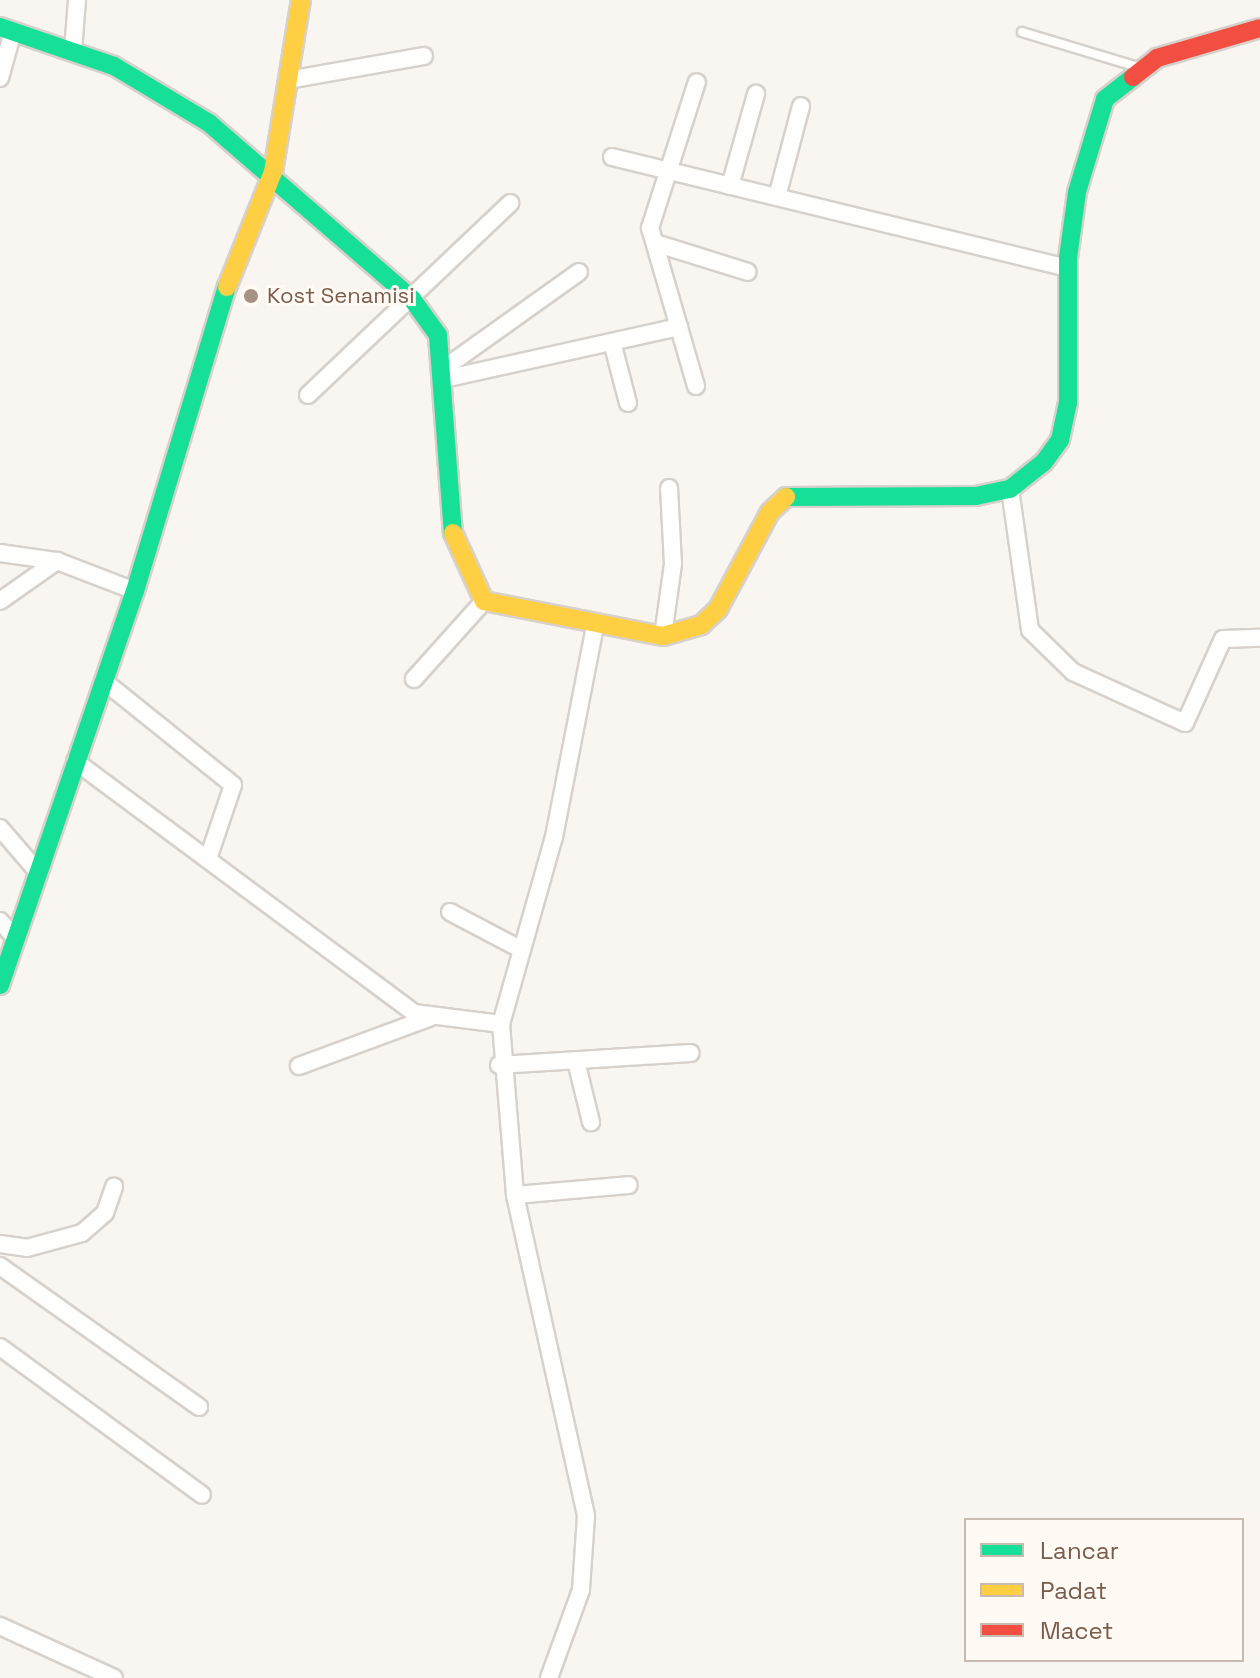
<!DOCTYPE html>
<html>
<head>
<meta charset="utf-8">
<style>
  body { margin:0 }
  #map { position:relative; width:1260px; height:1678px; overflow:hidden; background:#f9f5f0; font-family:"Space Grotesk",sans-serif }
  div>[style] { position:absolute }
  .roads { filter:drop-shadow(2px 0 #d7d1cb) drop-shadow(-2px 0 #d7d1cb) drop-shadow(0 2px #d7d1cb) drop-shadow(0 -2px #d7d1cb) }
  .lane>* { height:8px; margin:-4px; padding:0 4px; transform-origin:4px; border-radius:4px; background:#fefefd }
  .street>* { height:16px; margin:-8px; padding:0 8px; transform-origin:8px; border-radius:8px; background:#fefefd }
  .fast>* { height:18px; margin:-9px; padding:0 9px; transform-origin:9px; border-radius:9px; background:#16e098 }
  .slow>* { height:18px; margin:-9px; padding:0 9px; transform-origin:9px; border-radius:9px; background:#ffcf43 }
  .jam>* { height:18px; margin:-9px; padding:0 9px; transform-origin:9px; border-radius:9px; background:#f24e42 }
  .dots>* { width:22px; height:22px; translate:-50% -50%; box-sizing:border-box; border:4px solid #fffaf3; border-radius:50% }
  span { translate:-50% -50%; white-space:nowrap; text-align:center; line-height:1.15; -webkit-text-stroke:6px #fffaf3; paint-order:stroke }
  .poi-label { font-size:22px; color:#7a5c4d }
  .left { translate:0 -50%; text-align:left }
  .legend { position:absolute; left:964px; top:1518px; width:280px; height:144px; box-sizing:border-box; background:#fffaf3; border:2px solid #cabbb1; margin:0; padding:10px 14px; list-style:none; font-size:24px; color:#7a5c4d }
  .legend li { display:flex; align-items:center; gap:16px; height:40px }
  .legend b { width:40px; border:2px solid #cabbb1 }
</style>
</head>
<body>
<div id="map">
  <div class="roads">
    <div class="lane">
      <i style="left:1022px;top:32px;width:121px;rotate:16.8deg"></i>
    </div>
    <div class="street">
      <i style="left:73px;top:51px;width:51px;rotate:-85.5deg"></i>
      <i style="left:0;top:78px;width:49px;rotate:-74.5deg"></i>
      <i style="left:288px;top:80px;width:138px;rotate:-10deg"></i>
      <i style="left:612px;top:157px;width:469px;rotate:13.7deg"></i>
      <i style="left:730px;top:186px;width:96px;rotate:-74.2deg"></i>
      <i style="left:777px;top:197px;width:94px;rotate:-75.2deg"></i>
      <i style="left:655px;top:243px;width:97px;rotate:17.3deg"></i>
      <i style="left:612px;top:342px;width:63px;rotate:75.3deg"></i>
      <i style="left:443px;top:369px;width:167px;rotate:-35.5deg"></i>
      <i style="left:444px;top:379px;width:241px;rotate:-12.5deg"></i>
      <i style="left:696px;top:386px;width:165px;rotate:-106.2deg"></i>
      <i style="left:650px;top:228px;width:153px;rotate:-72.2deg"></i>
      <i style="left:308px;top:395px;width:279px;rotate:-43.5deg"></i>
      <i style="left:1010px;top:489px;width:142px;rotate:81.9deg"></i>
      <i style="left:1030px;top:630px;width:60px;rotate:44.3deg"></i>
      <i style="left:1073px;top:672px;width:123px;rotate:24.5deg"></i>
      <i style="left:1185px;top:723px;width:92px;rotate:-65.7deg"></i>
      <i style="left:1223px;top:639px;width:37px;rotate:-2deg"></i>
      <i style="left:0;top:553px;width:58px;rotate:8deg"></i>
      <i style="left:57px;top:561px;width:84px;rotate:21deg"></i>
      <i style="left:0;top:601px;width:70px;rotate:-35.1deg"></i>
      <i style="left:663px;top:636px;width:73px;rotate:-82.1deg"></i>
      <i style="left:673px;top:564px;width:76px;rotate:-93deg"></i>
      <i style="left:414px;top:679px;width:105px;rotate:-48.1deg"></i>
      <i style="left:105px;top:682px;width:164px;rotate:38.8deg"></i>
      <i style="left:233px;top:785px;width:78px;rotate:108.7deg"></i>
      <i style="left:75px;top:761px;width:422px;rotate:36.6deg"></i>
      <i style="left:414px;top:1013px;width:88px;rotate:7.2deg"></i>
      <i style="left:501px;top:1024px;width:194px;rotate:-74.2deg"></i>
      <i style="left:554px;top:837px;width:214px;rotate:-79deg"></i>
      <i style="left:0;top:828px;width:58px;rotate:49.2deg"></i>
      <i style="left:450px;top:912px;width:81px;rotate:27.8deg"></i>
      <i style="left:0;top:921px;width:24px;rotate:48deg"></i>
      <i style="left:501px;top:1024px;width:172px;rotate:85.3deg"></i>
      <i style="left:515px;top:1195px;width:114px;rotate:-5deg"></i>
      <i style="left:499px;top:1065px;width:192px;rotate:-3.6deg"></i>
      <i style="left:577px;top:1065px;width:59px;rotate:76.2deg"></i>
      <i style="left:299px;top:1066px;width:139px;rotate:-20.3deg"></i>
      <i style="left:515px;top:1195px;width:329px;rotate:77.5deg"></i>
      <i style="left:586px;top:1516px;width:74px;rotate:93.9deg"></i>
      <i style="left:581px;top:1590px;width:94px;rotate:110deg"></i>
      <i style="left:0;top:1244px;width:27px;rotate:8deg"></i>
      <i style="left:27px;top:1248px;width:57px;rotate:-15.3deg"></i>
      <i style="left:82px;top:1233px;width:30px;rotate:-41deg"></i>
      <i style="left:105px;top:1213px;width:28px;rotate:-71deg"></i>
      <i style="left:0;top:1266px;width:244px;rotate:35.3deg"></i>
      <i style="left:0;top:1347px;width:250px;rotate:36.2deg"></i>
      <i style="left:0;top:1626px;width:125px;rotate:24.5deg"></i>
    </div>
    <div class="fast">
      <i style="left:0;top:27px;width:120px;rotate:18.9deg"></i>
      <i style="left:114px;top:66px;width:111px;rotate:31deg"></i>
      <i style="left:209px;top:123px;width:269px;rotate:40.9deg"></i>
      <i style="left:412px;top:299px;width:44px;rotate:54.2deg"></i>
      <i style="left:438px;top:335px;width:199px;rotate:85.7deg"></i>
      <i style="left:786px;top:497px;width:190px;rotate:-0.3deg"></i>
      <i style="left:976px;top:496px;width:35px;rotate:-12deg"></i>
      <i style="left:1010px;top:489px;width:43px;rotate:-38.5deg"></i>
      <i style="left:1044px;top:462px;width:27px;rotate:-54deg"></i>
      <i style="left:1060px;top:440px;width:38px;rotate:-78deg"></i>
      <i style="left:1068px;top:403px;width:145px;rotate:-90deg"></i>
      <i style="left:1068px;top:258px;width:67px;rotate:-82.2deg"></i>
      <i style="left:1077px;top:192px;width:97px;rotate:-73.2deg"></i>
      <i style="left:1105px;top:99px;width:36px;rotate:-38deg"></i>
      <i style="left:0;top:985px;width:416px;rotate:-71.1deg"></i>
      <i style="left:135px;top:591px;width:318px;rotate:-73.2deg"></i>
    </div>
    <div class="slow">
      <i style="left:227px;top:287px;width:124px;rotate:-68.2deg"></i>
      <i style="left:273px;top:172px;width:174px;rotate:-80.8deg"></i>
      <i style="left:453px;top:533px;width:75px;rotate:65.5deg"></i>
      <i style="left:484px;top:601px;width:182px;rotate:11.1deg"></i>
      <i style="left:663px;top:636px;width:40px;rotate:-16deg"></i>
      <i style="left:701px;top:625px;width:23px;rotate:-43deg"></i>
      <i style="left:718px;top:609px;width:110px;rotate:-61.8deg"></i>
      <i style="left:770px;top:512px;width:22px;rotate:-43deg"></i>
    </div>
    <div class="jam">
      <i style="left:1133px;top:77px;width:31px;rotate:-38deg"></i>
      <i style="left:1157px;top:58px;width:107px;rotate:-16.2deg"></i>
    </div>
  </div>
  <div class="dots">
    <i style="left:251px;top:296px;background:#a69286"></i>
  </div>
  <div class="poi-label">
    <span class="left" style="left:267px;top:296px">Kost Senamisi</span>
  </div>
  <ul class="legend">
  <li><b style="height:10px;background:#16e098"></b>Lancar</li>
  <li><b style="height:10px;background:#ffcf43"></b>Padat</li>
  <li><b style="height:10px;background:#f24e42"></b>Macet</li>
  </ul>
</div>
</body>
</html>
